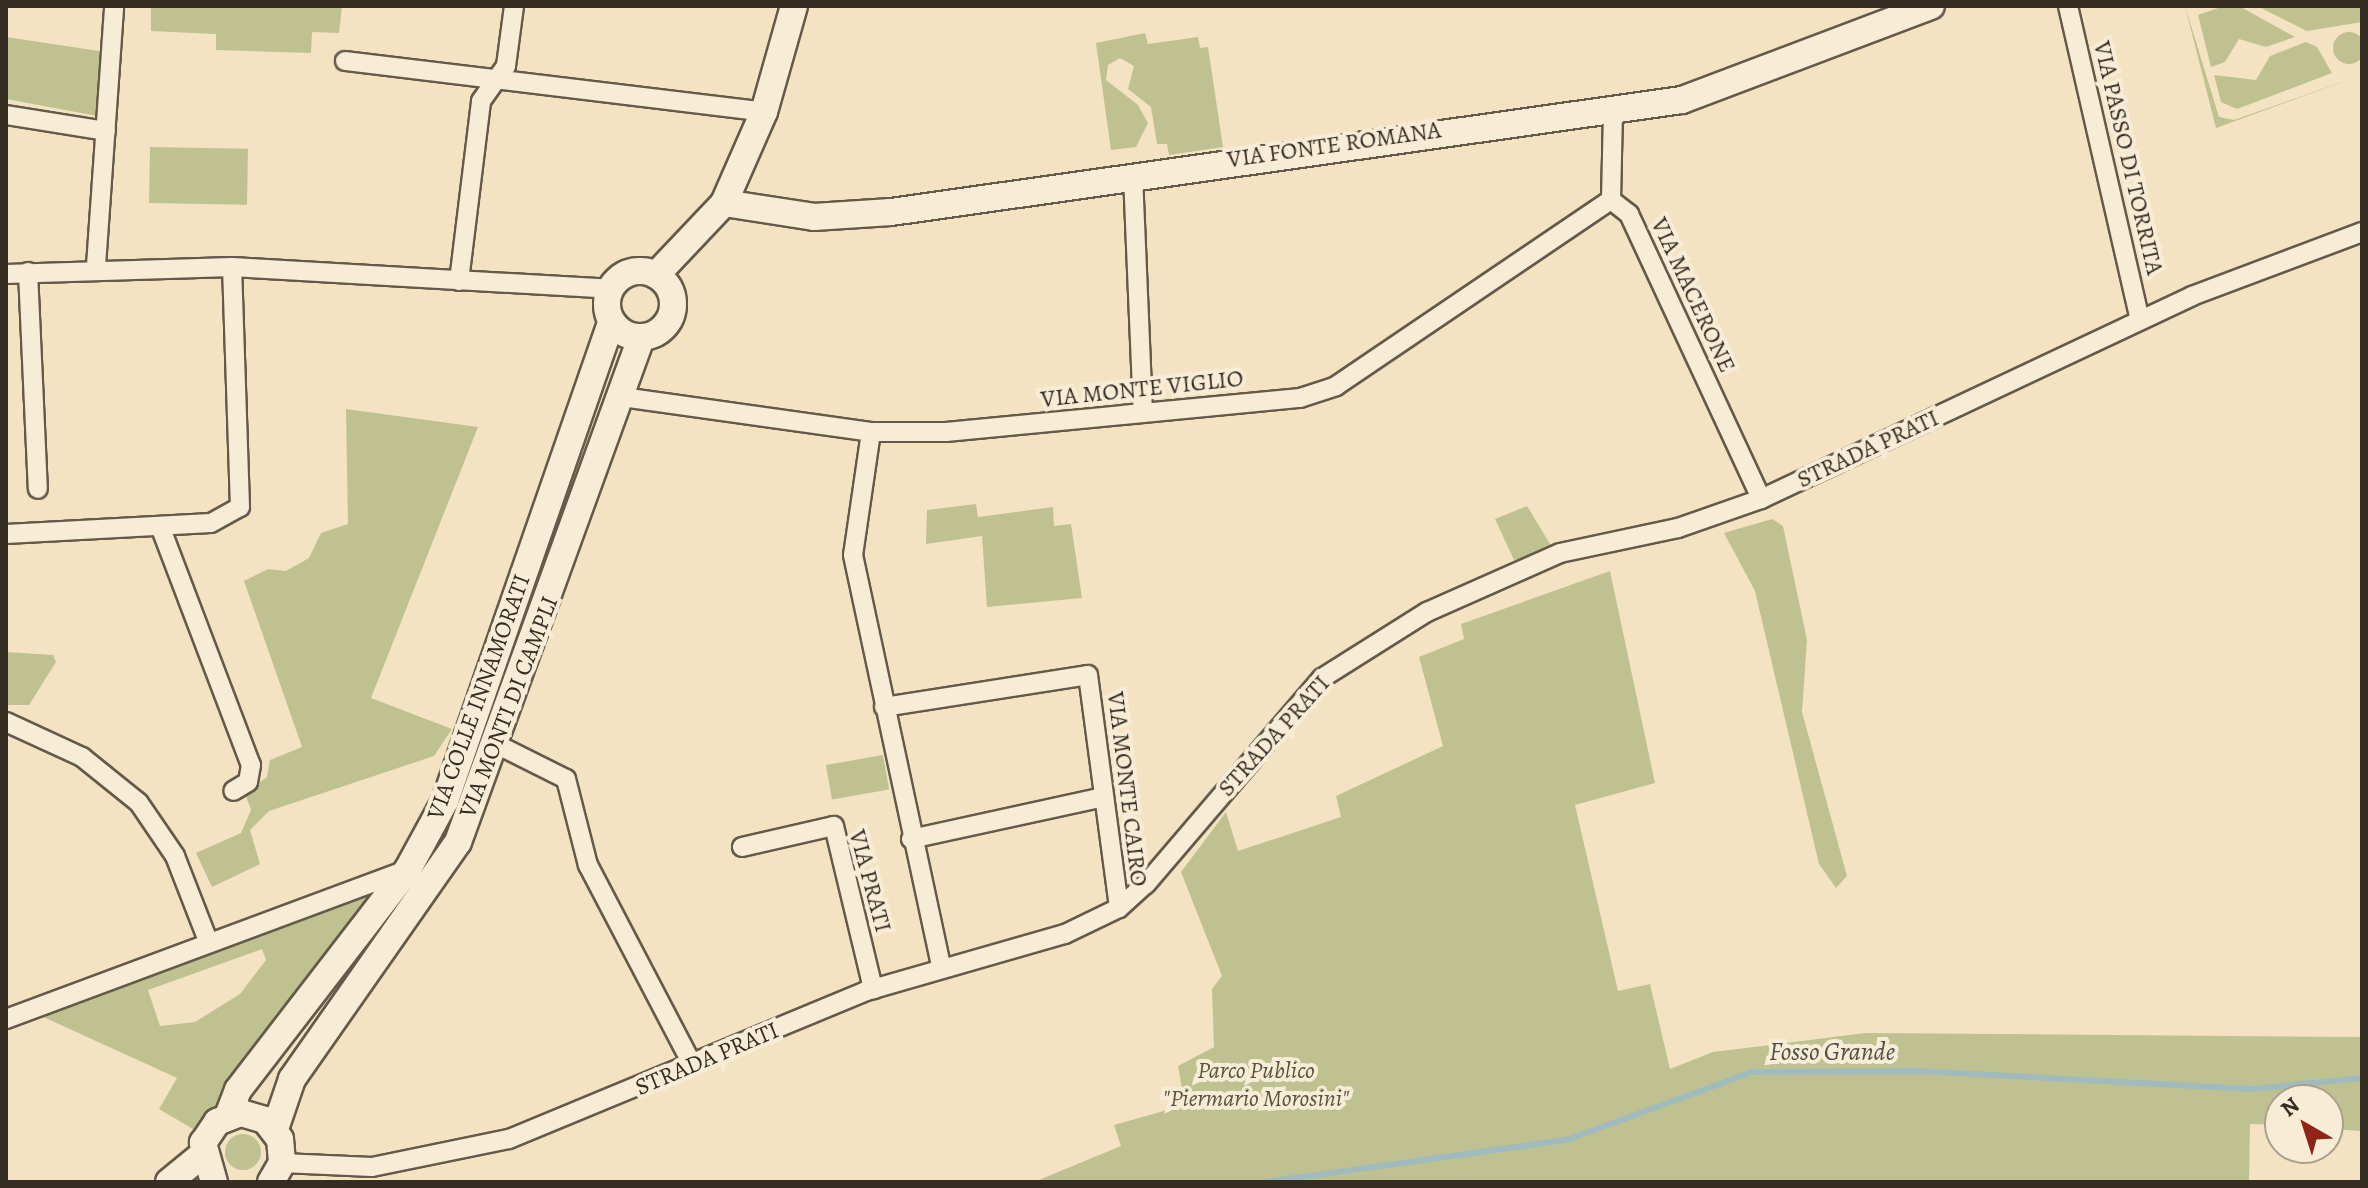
<!DOCTYPE html>
<html>
<head>
<meta charset="utf-8">
<style>
  body { margin:0 }
  #map { position:relative; width:2368px; height:1188px; overflow:hidden; background:#f3e3c2; font-family:Alegreya,serif }
  div>[style] { position:absolute }
  .green>* { inset:0; background:#bfc290; transform-origin:0 0 }
  .round { border-radius:50% }
  .stream>* { height:6px; margin:-3px; padding:0 3px; transform-origin:3px; border-radius:3px; background:#a0bbbd }
  .roads { filter:drop-shadow(2px 0 #645a4a) drop-shadow(-2px 0 #645a4a) drop-shadow(0 2px #645a4a) drop-shadow(0 -2px #645a4a) }
  .street>* { height:18px; margin:-9px; padding:0 9px; transform-origin:9px; border-radius:9px; background:#f7edd7 }
  .secondary>* { height:26px; margin:-13px; padding:0 13px; transform-origin:13px; border-radius:13px; background:#f7edd7 }
  .secondary>.ring { margin:-13px; padding:0; box-sizing:content-box; background:none; border:26px solid #f7edd7; border-radius:50% }
  span { translate:-50% -50%; white-space:nowrap; text-align:center; line-height:1.15; -webkit-text-stroke:8px #f7edd7; paint-order:stroke }
  .street-label { font-size:24px; color:#352c22 }
  .park-label { font-size:24px; color:#58523e; font-style:italic }
  .water-label { font-size:26px; color:#505049; font-style:italic }
  .frame { position:absolute; inset:0; border:8px solid #352c22; pointer-events:none }
  .north { position:absolute; left:2264px; top:1084px; width:80px; height:80px; box-sizing:border-box; background:#f7edd7; border:2px solid #a9a08f; border-radius:50%; rotate:321deg; font-size:22px; font-weight:700; line-height:32px; text-align:center; color:#352c22 }
  .north::after { content:''; display:block; margin:auto; width:28px; height:36px; background:#8f2418; clip-path:polygon(50% 0,100% 100%,50% 72%,0 100%) }
</style>
</head>
<body>
<div id="map">
  <div class="green">
    <i style="clip-path:polygon(151px 6px,342px 6px,339px 33px,312px 32px,311px 53px,216px 50px,216px 34px,151px 31px)"></i>
    <i style="clip-path:polygon(2185px 6px,2219px 117px,2234px 120px,2362px 75px,2216px 128px)"></i>
    <i style="clip-path:polygon(2224px 6px,2239px 6px,2295px 37px,2266px 47px,2239px 39px,2225px 62px,2211px 67px,2198px 15px)"></i>
    <i style="clip-path:polygon(2257px 6px,2362px 6px,2362px 22px,2307px 31px)"></i>
    <i class="round" style="left:2333px;top:32px;width:32px;height:32px"></i>
    <i style="clip-path:polygon(1145px 33px,1148px 44px,1198px 37px,1200px 48px,1208px 47px,1223px 147px,1169px 155px,1167px 144px,1157px 144px,1151px 107px,1128px 89px,1134px 66px,1120px 58px,1108px 65px,1106px 80px,1138px 105px,1148px 123px,1136px 147px,1111px 150px,1096px 43px)"></i>
    <i style="clip-path:polygon(6px 37px,106px 52px,103px 117px,6px 99px)"></i>
    <i style="clip-path:polygon(2306px 42px,2317px 47px,2332px 73px,2237px 109px,2221px 102px,2214px 75px,2256px 80px,2270px 56px)"></i>
    <i style="left:150px;top:147px;width:98px;height:56px;rotate:1deg"></i>
    <i style="clip-path:polygon(346px 409px,478px 427px,371px 698px,452px 729px,434px 756px,269px 811px,250px 830px,260px 864px,212px 887px,196px 853px,241px 833px,251px 810px,245px 793px,267px 777px,270px 760px,302px 747px,244px 581px,268px 569px,286px 571px,309px 558px,321px 533px,348px 524px)"></i>
    <i style="clip-path:polygon(976px 504px,978px 517px,1053px 507px,1054px 526px,1071px 524px,1082px 598px,987px 607px,982px 536px,926px 544px,927px 510px)"></i>
    <i style="clip-path:polygon(1527px 506px,1553px 549px,1514px 560px,1495px 519px)"></i>
    <i style="clip-path:polygon(1772px 519px,1783px 526px,1807px 640px,1802px 712px,1847px 876px,1836px 888px,1819px 864px,1755px 591px,1724px 533px)"></i>
    <i style="clip-path:polygon(1610px 571px,1655px 783px,1575px 805px,1618px 991px,1650px 984px,1670px 1069px,1713px 1052px,1865px 1033px,2362px 1037px,2362px 1131px,2328px 1129px,2328px 1100px,2280px 1100px,2280px 1125px,2250px 1124px,2249px 1182px,1034px 1182px,1121px 1146px,1114px 1125px,1185px 1105px,1178px 1066px,1214px 1047px,1212px 989px,1222px 976px,1181px 872px,1226px 812px,1238px 851px,1341px 817px,1336px 796px,1443px 746px,1419px 657px,1464px 639px,1461px 624px)"></i>
    <i style="clip-path:polygon(6px 652px,53px 655px,56px 662px,29px 705px,6px 705px)"></i>
    <i style="left:883px;top:755px;width:35px;height:58px;rotate:80deg"></i>
    <i style="clip-path:polygon(evenodd,380px 884px,202px 1124px,203px 1135px,159px 1109px,177px 1078px,39px 1015px,380px 884px,262px 949px,266px 960px,240px 994px,195px 1022px,160px 1026px,148px 990px,262px 949px)"></i>
    <i class="round" style="left:225px;top:1134px;width:36px;height:36px"></i>
  </div>
  <div class="stream">
    <i style="left:1267px;top:1182px;width:303px;rotate:-8deg"></i>
    <i style="left:1567px;top:1140px;width:197px;rotate:-20.2deg"></i>
    <i style="left:1752px;top:1072px;width:166px;rotate:-0.3deg"></i>
    <i style="left:1918px;top:1071px;width:334px;rotate:3.1deg"></i>
    <i style="left:2252px;top:1089px;width:111px;rotate:-5.7deg"></i>
  </div>
  <div class="roads">
    <div class="street">
      <i style="left:2068px;top:6px;width:322px;rotate:77.1deg"></i>
      <i style="left:345px;top:61px;width:422px;rotate:6.9deg"></i>
      <i style="left:6px;top:115px;width:101px;rotate:9.1deg"></i>
      <i style="left:1133px;top:175px;width:237px;rotate:87.6deg"></i>
      <i style="left:1611px;top:200px;width:23px;rotate:38deg"></i>
      <i style="left:1629px;top:214px;width:314px;rotate:65.1deg"></i>
      <i style="left:1611px;top:200px;width:90px;rotate:-88.7deg"></i>
      <i style="left:96px;top:266px;width:261px;rotate:-86deg"></i>
      <i style="left:28px;top:272px;width:217px;rotate:87.4deg"></i>
      <i style="left:6px;top:274px;width:226px;rotate:-1.8deg"></i>
      <i style="left:232px;top:267px;width:379px;rotate:3.3deg"></i>
      <i style="left:459px;top:281px;width:181px;rotate:-83deg"></i>
      <i style="left:481px;top:101px;width:43px;rotate:-54.5deg"></i>
      <i style="left:506px;top:66px;width:61px;rotate:-82.4deg"></i>
      <i style="left:622px;top:397px;width:251px;rotate:8deg"></i>
      <i style="left:871px;top:432px;width:75px"></i>
      <i style="left:946px;top:432px;width:356px;rotate:-5.5deg"></i>
      <i style="left:1300px;top:398px;width:38px;rotate:-18deg"></i>
      <i style="left:1336px;top:386px;width:332px;rotate:-34.1deg"></i>
      <i style="left:871px;top:432px;width:124px;rotate:98.3deg"></i>
      <i style="left:853px;top:555px;width:423px;rotate:77.9deg"></i>
      <i style="left:160px;top:526px;width:256px;rotate:69.2deg"></i>
      <i style="left:251px;top:765px;width:17px;rotate:100deg"></i>
      <i style="left:248px;top:782px;width:17px;rotate:149deg"></i>
      <i style="left:6px;top:534px;width:205px;rotate:-3.1deg"></i>
      <i style="left:211px;top:523px;width:33px;rotate:-29deg"></i>
      <i style="left:240px;top:507px;width:240px;rotate:-91.9deg"></i>
      <i style="left:884px;top:707px;width:206px;rotate:-8.9deg"></i>
      <i style="left:1088px;top:675px;width:235px;rotate:82.4deg"></i>
      <i style="left:6px;top:722px;width:84px;rotate:24.7deg"></i>
      <i style="left:82px;top:757px;width:73px;rotate:38.9deg"></i>
      <i style="left:139px;top:803px;width:64px;rotate:55.8deg"></i>
      <i style="left:175px;top:856px;width:93px;rotate:68.7deg"></i>
      <i style="left:498px;top:745px;width:76px;rotate:26.6deg"></i>
      <i style="left:566px;top:779px;width:89px;rotate:75.7deg"></i>
      <i style="left:588px;top:865px;width:225px;rotate:62.4deg"></i>
      <i style="left:911px;top:839px;width:192px;rotate:-12.3deg"></i>
      <i style="left:742px;top:847px;width:94px;rotate:-12.9deg"></i>
      <i style="left:834px;top:826px;width:168px;rotate:76.5deg"></i>
      <i style="left:6px;top:1019px;width:426px;rotate:-20.4deg"></i>
      <i style="left:282px;top:1163px;width:90px;rotate:2.5deg"></i>
      <i style="left:372px;top:1167px;width:140px;rotate:-11.6deg"></i>
      <i style="left:509px;top:1139px;width:386px;rotate:-22.5deg"></i>
      <i style="left:866px;top:991px;width:207px;rotate:-16deg"></i>
      <i style="left:1065px;top:934px;width:60px;rotate:-25.7deg"></i>
      <i style="left:1119px;top:908px;width:36px;rotate:-42deg"></i>
      <i style="left:1146px;top:884px;width:271px;rotate:-49.5deg"></i>
      <i style="left:1322px;top:678px;width:124px;rotate:-32.2deg"></i>
      <i style="left:1427px;top:612px;width:145px;rotate:-23.9deg"></i>
      <i style="left:1560px;top:553px;width:121px;rotate:-12deg"></i>
      <i style="left:1678px;top:528px;width:88px;rotate:-19.3deg"></i>
      <i style="left:1761px;top:499px;width:476px;rotate:-25.2deg"></i>
      <i style="left:2192px;top:296px;width:182px;rotate:-20.6deg"></i>
    </div>
    <div class="secondary">
      <i style="left:724px;top:203px;width:91px;rotate:8.8deg"></i>
      <i style="left:814px;top:217px;width:77px;rotate:-3.7deg"></i>
      <i style="left:891px;top:212px;width:799px;rotate:-8.06deg"></i>
      <i style="left:1682px;top:100px;width:266px;rotate:-20.7deg"></i>
      <i class="ring" style="left:607px;top:271px;width:40px;height:40px"></i>
      <i style="left:656px;top:275px;width:99px;rotate:-46.6deg"></i>
      <i style="left:724px;top:203px;width:99px;rotate:-66.3deg"></i>
      <i style="left:764px;top:112px;width:110px;rotate:-74.2deg"></i>
      <i style="left:228px;top:1116px;width:28px;rotate:-69deg"></i>
      <i style="left:238px;top:1090px;width:279px;rotate:-52.4deg"></i>
      <i style="left:408px;top:869px;width:77px;rotate:-61.4deg"></i>
      <i style="left:445px;top:801px;width:506px;rotate:-70.85deg"></i>
      <i style="left:275px;top:1129px;width:53px;rotate:-71.2deg"></i>
      <i style="left:292px;top:1079px;width:289px;rotate:-55deg"></i>
      <i style="left:458px;top:842px;width:536px;rotate:-70.04deg"></i>
      <i style="left:169px;top:1182px;width:43px;rotate:-39.3deg"></i>
      <i style="left:214px;top:1182px;width:41px;rotate:-105.8deg"></i>
      <i style="left:203px;top:1143px;width:25px;rotate:-56deg"></i>
      <i style="left:217px;top:1122px;width:26px;rotate:-21deg"></i>
      <i style="left:241px;top:1113px;width:25px;rotate:16deg"></i>
      <i style="left:265px;top:1120px;width:24px;rotate:52deg"></i>
      <i style="left:280px;top:1139px;width:24px;rotate:85deg"></i>
      <i style="left:282px;top:1163px;width:22px;rotate:120deg"></i>
    </div>
  </div>
  <div class="street-label">
    <span style="left:1334px;top:145px;rotate:-8deg">VIA FONTE ROMANA</span>
    <span style="left:2128px;top:158px;rotate:77deg">VIA PASSO DI TORRITA</span>
    <span style="left:1693px;top:295px;rotate:65deg">VIA MACERONE</span>
    <span style="left:1142px;top:389px;rotate:-6deg">VIA MONTE VIGLIO</span>
    <span style="left:1868px;top:449px;rotate:-25deg">STRADA PRATI</span>
    <span style="left:479px;top:697px;rotate:-70deg">VIA COLLE INNAMORATI</span>
    <span style="left:509px;top:707px;rotate:-69deg">VIA MONTI DI CAMPLI</span>
    <span style="left:1274px;top:736px;rotate:-48deg">STRADA PRATI</span>
    <span style="left:1127px;top:789px;rotate:83deg">VIA MONTE CAIRO</span>
    <span style="left:870px;top:881px;rotate:75deg">VIA PRATI</span>
    <span style="left:707px;top:1059px;rotate:-23deg">STRADA PRATI</span>
  </div>
  <div class="park-label">
    <span style="left:1256px;top:1085px">Parco Publico<br>"Piermario Morosini"</span>
  </div>
  <div class="water-label">
    <span style="left:1832px;top:1052px">Fosso Grande</span>
  </div>
  <div class="frame"></div>
  <div class="north">N</div>
</div>
</body>
</html>
